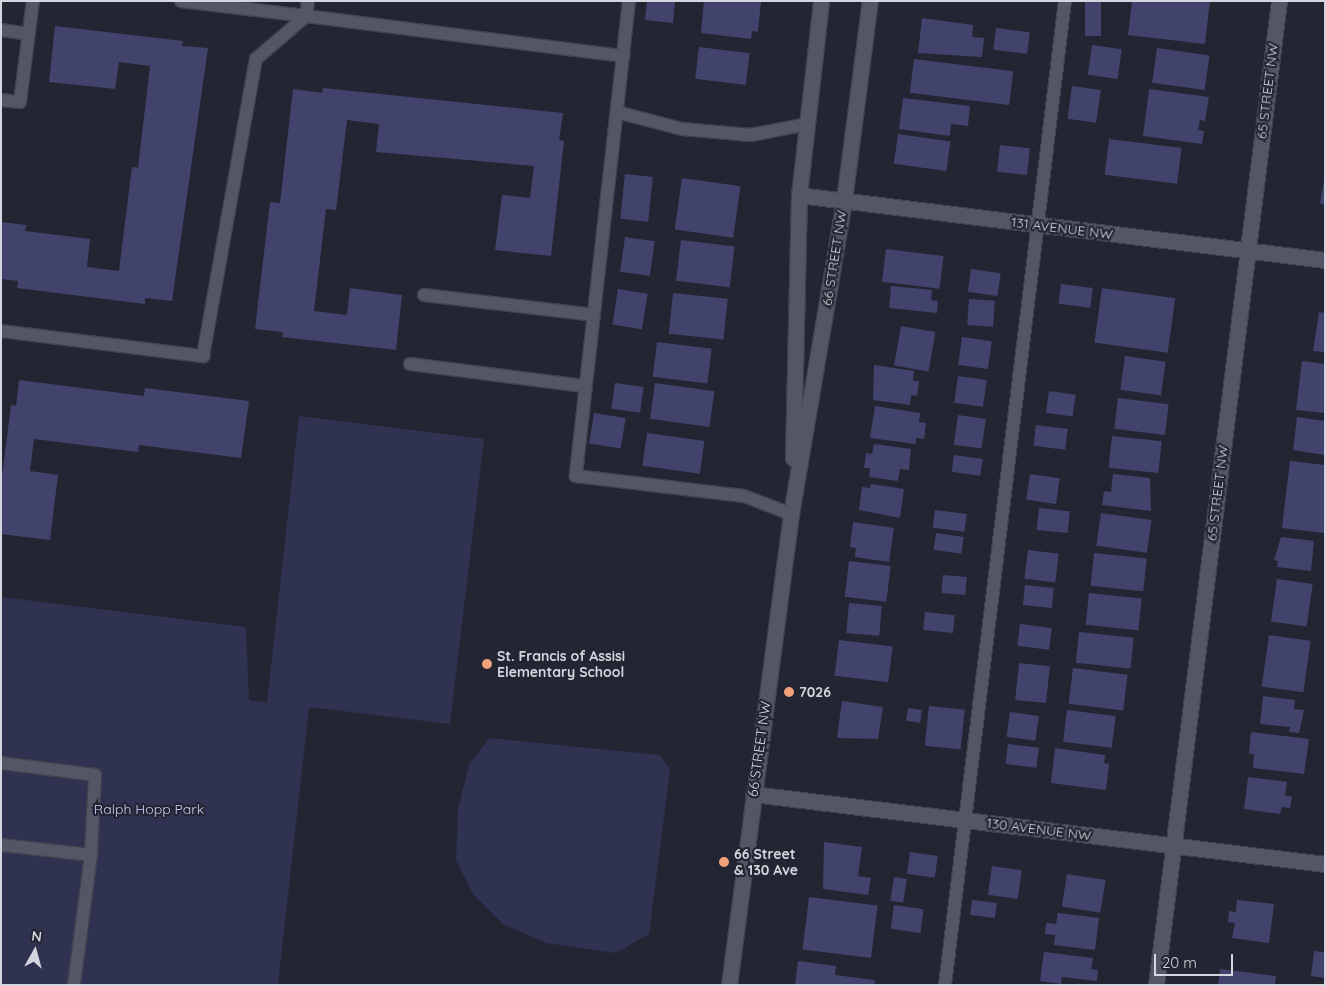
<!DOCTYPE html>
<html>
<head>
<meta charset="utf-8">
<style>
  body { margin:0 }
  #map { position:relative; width:1326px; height:986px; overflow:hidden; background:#242532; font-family:Quicksand,sans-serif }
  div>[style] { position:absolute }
  .green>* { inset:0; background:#303252 }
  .building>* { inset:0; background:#42436d; transform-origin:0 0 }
  .roads { filter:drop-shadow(1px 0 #41424d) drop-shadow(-1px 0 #41424d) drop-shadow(0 1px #41424d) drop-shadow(0 -1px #41424d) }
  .lane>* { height:12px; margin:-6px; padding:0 6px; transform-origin:6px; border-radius:6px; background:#545565 }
  .street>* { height:15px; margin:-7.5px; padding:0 7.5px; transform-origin:7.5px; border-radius:7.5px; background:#545565 }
  .secondary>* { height:15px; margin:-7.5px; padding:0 7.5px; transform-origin:7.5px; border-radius:7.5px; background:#545565 }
  .dots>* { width:14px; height:14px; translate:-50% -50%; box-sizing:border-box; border:2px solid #242532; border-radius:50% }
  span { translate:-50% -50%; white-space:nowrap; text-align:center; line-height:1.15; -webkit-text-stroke:4.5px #242532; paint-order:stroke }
  .street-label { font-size:14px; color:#d4d5de }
  .poi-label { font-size:14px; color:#d4d5de; font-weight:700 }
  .left { translate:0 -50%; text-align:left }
  .park-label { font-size:14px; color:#c6caf5 }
  .frame { position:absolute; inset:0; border:2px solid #d4d5de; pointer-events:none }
  .north { position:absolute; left:10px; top:926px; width:50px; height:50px; -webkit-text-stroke:4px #242532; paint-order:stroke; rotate:7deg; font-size:14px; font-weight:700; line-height:20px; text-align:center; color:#d4d5de }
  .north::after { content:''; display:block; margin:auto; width:18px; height:22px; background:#d4d5de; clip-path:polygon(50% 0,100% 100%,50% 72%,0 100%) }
  .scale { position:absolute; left:1154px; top:954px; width:79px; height:22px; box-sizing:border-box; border:2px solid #d4d5de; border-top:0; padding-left:6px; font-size:15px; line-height:18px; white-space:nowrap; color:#d4d5de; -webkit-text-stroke:4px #242532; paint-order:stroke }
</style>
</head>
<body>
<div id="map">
  <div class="green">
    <i style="clip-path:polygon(299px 416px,484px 439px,450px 724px,309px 707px,278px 985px,1px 985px,1px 597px,246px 627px,249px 700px,267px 703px)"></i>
    <i style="clip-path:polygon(489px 738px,660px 755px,670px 770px,649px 934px,616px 953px,546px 943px,503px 924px,473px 894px,456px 860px,458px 808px,469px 765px)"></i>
  </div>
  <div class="building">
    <i style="clip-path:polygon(647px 1px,675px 1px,673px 23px,645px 20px)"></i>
    <i style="clip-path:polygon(704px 1px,761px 1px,758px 32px,752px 31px,751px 39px,701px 33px)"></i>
    <i style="left:1085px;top:1px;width:16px;height:35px"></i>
    <i style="clip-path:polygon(1132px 1px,1210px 1px,1205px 44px,1128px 35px)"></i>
    <i style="clip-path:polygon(922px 18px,973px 25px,972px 37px,984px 38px,982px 57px,918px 53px)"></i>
    <i style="clip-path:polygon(55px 26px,183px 41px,182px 46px,208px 48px,172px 301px,145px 298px,145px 304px,17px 288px,18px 281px,1px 279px,1px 222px,26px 225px,25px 231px,90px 239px,87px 267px,119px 271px,132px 167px,138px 168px,150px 66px,119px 62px,115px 89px,49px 82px)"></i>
    <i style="left:996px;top:28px;width:34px;height:22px;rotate:7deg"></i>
    <i style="left:1092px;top:45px;width:30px;height:30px;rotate:8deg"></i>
    <i style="left:699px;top:47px;width:51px;height:32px;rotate:7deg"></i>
    <i style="left:1157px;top:48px;width:53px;height:35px;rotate:8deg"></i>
    <i style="left:914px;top:59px;width:100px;height:34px;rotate:7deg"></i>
    <i style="left:1072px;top:86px;width:29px;height:33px;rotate:8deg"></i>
    <i style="clip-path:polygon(323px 88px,563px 113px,559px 140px,564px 141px,551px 256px,495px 250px,502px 195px,530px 198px,534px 166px,376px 152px,379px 124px,347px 120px,336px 210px,326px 209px,314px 311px,347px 315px,350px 288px,402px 295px,396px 350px,282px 337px,283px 332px,255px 329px,270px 202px,280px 203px,293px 89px,322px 93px)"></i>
    <i style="clip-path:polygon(1149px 89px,1209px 97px,1205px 121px,1200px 120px,1198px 130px,1204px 131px,1202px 144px,1143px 136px)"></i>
    <i style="clip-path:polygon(903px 98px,970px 106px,968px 126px,951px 124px,950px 136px,899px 129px)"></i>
    <i style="left:898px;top:134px;width:53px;height:30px;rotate:8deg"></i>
    <i style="left:1109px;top:139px;width:73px;height:36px;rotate:7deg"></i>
    <i style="left:1000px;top:145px;width:30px;height:27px;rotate:6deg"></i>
    <i style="left:625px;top:174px;width:28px;height:45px;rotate:6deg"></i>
    <i style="left:682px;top:178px;width:59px;height:52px;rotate:8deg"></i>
    <i style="clip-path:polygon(1324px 180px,1325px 180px,1325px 204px,1320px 204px)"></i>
    <i style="left:625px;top:237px;width:30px;height:35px;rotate:8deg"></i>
    <i style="left:681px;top:240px;width:54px;height:41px;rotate:7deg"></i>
    <i style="left:886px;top:249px;width:58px;height:33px;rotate:7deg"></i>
    <i style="left:971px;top:269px;width:30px;height:23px;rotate:8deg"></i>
    <i style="left:1061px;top:284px;width:32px;height:20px;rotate:7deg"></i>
    <i style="clip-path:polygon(891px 286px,932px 290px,931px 300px,938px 301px,937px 313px,889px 308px)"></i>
    <i style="left:1102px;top:288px;width:74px;height:55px;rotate:8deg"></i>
    <i style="left:618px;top:289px;width:30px;height:36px;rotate:9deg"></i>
    <i style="left:673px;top:293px;width:55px;height:41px;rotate:6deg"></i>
    <i style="left:969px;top:299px;width:26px;height:26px;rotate:4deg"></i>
    <i style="clip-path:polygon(1319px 312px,1325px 313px,1325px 352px,1313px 351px)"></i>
    <i style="left:901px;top:326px;width:35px;height:40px;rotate:10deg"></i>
    <i style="left:962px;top:337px;width:30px;height:28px;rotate:8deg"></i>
    <i style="left:657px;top:342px;width:55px;height:35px;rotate:7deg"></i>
    <i style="left:1125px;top:356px;width:41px;height:34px;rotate:8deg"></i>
    <i style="clip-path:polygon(1302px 361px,1325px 364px,1325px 413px,1296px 410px)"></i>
    <i style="clip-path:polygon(874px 365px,914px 371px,913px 381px,919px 381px,917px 396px,911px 395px,910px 405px,873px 400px)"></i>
    <i style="left:958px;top:376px;width:29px;height:27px;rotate:8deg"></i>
    <i style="clip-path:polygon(19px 380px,144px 396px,145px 388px,249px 401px,241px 458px,139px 445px,138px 452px,34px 439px,30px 471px,58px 475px,50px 540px,1px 534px,1px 484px,11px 405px,16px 406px)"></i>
    <i style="left:615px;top:383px;width:29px;height:26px;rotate:8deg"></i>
    <i style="left:655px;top:383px;width:60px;height:36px;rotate:8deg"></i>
    <i style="left:1049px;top:391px;width:27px;height:22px;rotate:8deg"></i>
    <i style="left:1118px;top:398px;width:51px;height:31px;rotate:7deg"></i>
    <i style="clip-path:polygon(875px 406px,920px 413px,919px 422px,926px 423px,924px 439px,916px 438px,916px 444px,870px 438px)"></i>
    <i style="left:594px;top:413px;width:32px;height:31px;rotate:9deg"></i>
    <i style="left:958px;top:415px;width:28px;height:30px;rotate:8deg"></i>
    <i style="clip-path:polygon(1297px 417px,1325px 421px,1325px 455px,1293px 450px)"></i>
    <i style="left:1036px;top:425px;width:32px;height:21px;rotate:7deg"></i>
    <i style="left:647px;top:433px;width:58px;height:33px;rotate:8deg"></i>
    <i style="left:1112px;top:436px;width:50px;height:32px;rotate:6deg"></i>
    <i style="clip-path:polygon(874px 444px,911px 449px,909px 470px,900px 469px,898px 481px,869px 477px,870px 468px,864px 468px,866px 453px,872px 454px)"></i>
    <i style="left:954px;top:455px;width:29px;height:17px;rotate:8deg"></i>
    <i style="clip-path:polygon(1290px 461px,1325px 465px,1325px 533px,1282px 528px)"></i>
    <i style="left:1030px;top:474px;width:30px;height:26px;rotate:8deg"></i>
    <i style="clip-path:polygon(1113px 474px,1150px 478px,1151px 511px,1102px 505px,1104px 491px,1111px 492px)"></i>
    <i style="clip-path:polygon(871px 484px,904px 489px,900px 518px,859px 510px,862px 487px,870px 488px)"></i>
    <i style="left:1039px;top:508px;width:31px;height:22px;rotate:6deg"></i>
    <i style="left:935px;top:510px;width:32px;height:18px;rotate:7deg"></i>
    <i style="left:1101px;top:513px;width:51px;height:33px;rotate:8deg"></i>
    <i style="clip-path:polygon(853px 522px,894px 528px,889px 562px,855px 557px,856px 548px,850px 547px)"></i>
    <i style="left:936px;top:533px;width:28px;height:17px;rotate:8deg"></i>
    <i style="clip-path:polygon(1281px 537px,1314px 541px,1311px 571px,1277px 567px,1278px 561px,1274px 560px)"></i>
    <i style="left:1028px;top:550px;width:31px;height:29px;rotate:7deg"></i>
    <i style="left:1094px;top:553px;width:53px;height:33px;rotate:6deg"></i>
    <i style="left:849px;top:561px;width:42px;height:36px;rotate:7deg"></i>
    <i style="left:943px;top:575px;width:24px;height:18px;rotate:5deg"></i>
    <i style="left:1277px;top:579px;width:36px;height:43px;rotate:8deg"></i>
    <i style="left:1025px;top:585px;width:29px;height:20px;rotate:6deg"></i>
    <i style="left:1089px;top:593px;width:53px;height:32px;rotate:6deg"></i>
    <i style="left:849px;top:603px;width:33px;height:30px;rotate:5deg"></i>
    <i style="left:925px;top:612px;width:30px;height:18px;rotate:6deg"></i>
    <i style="left:1020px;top:624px;width:32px;height:22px;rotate:7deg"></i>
    <i style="left:1079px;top:632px;width:55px;height:31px;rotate:6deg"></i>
    <i style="left:1269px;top:635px;width:42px;height:52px;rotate:8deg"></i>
    <i style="left:839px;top:640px;width:54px;height:36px;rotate:7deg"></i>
    <i style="left:1019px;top:663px;width:31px;height:37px;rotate:6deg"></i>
    <i style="left:1073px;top:668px;width:55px;height:36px;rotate:7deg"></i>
    <i style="clip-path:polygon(1263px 696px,1295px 700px,1294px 709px,1304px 710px,1299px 733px,1289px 732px,1290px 727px,1260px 724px)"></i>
    <i style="clip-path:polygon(842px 701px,883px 707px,878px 739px,837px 738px)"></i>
    <i style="left:929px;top:706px;width:36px;height:40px;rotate:6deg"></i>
    <i style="left:908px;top:708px;width:14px;height:13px;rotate:8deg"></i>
    <i style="left:1067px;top:710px;width:49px;height:32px;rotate:7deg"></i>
    <i style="left:1010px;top:712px;width:29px;height:25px;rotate:8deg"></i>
    <i style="clip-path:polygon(1251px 732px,1309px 739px,1304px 774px,1253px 768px,1254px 754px,1249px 754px)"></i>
    <i style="left:1008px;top:744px;width:31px;height:20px;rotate:7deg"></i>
    <i style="clip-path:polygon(1055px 748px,1105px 755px,1104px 763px,1109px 764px,1106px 790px,1051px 783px)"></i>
    <i style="clip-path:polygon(1248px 777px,1287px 782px,1285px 796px,1292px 796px,1290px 808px,1282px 807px,1280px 814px,1244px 809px)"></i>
    <i style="clip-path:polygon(824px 842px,862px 847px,858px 876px,871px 878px,868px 895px,823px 889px)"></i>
    <i style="left:910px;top:852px;width:28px;height:22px;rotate:8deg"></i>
    <i style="left:992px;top:866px;width:30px;height:29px;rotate:8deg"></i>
    <i style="left:1067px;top:874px;width:39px;height:33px;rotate:9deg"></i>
    <i style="left:894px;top:877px;width:13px;height:24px;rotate:9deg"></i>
    <i style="left:809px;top:897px;width:69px;height:53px;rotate:7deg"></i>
    <i style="left:972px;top:900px;width:25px;height:15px;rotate:7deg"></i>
    <i style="clip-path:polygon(1237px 900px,1274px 904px,1269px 943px,1232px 938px,1235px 923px,1228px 922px,1229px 911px,1236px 912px)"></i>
    <i style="left:894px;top:905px;width:30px;height:24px;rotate:8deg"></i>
    <i style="clip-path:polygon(1058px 913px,1099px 918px,1095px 950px,1054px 945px,1055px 935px,1045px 934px,1046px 923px,1056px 924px)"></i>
    <i style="clip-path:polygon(1314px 951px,1325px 952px,1325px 978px,1311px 976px)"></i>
    <i style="clip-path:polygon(1044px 952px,1093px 958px,1091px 969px,1098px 970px,1097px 981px,1062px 977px,1061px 984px,1040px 981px)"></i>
    <i style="clip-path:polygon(798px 961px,836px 966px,835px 975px,875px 980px,874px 985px,795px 985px)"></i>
    <i style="clip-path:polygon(1220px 969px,1276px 976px,1275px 985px,1218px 985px)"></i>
  </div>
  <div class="roads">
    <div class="lane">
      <i style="left:308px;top:1px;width:15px;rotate:98deg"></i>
      <i style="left:306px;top:16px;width:320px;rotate:7.2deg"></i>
      <i style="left:629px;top:1px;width:478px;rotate:96.4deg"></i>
      <i style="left:576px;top:476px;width:169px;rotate:6.8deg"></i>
      <i style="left:744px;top:496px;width:50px;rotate:21deg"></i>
      <i style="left:1px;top:30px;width:28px;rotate:8deg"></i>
      <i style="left:1px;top:100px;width:19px;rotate:6deg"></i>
      <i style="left:20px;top:102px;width:102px;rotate:-82.7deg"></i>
      <i style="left:617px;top:112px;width:67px;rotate:14.7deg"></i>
      <i style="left:682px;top:129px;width:69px;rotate:5deg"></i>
      <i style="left:751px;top:135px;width:57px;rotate:-11.1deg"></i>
      <i style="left:424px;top:295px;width:170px;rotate:6.7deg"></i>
      <i style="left:1px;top:331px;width:204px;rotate:7.1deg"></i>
      <i style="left:203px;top:356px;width:302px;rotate:-79.9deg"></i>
      <i style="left:256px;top:59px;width:66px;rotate:-40.7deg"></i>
      <i style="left:306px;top:16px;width:126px;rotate:-173.2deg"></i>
      <i style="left:410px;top:364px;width:175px;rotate:7.2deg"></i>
      <i style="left:1px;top:763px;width:95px;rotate:7.3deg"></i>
      <i style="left:95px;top:775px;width:80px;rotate:92.9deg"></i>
      <i style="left:91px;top:855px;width:131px;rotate:97.5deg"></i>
      <i style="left:1px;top:845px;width:91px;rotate:6.3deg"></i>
      <i style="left:945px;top:985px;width:991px;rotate:-83.05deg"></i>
    </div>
    <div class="street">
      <i style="left:799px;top:195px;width:530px;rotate:7.04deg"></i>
      <i style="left:753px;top:794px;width:576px;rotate:6.98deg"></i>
      <i style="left:1156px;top:985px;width:992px;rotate:-82.87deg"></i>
    </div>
    <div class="secondary">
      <i style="left:793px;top:458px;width:263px;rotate:-88.7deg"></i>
      <i style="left:799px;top:195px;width:195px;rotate:-83.5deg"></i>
      <i style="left:729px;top:985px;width:475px;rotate:-82.5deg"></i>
      <i style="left:791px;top:514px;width:318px;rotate:-80.4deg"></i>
      <i style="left:844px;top:200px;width:201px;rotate:-82.6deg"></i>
    </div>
  </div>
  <div class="dots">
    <i style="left:487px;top:664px;background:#f1a17b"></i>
    <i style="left:789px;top:692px;background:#f1a17b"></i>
    <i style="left:724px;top:862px;background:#f1a17b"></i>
  </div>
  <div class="street-label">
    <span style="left:1267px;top:91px;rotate:-83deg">65 STREET NW</span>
    <span style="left:1062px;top:228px;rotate:7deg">131 AVENUE NW</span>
    <span style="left:834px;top:258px;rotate:-81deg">66 STREET NW</span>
    <span style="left:1217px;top:493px;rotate:-83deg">65 STREET NW</span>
    <span style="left:759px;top:749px;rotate:-82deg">66 STREET NW</span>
    <span style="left:1039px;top:829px;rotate:7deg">130 AVENUE NW</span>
  </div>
  <div class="poi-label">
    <span class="left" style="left:497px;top:664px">St. Francis of Assisi<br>Elementary School</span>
    <span class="left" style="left:799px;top:692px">7026</span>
    <span class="left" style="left:734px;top:862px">66 Street<br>&amp; 130 Ave</span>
  </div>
  <div class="park-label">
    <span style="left:149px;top:809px">Ralph Hopp Park</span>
  </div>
  <div class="frame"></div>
  <div class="north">N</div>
  <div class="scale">20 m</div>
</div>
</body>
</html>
